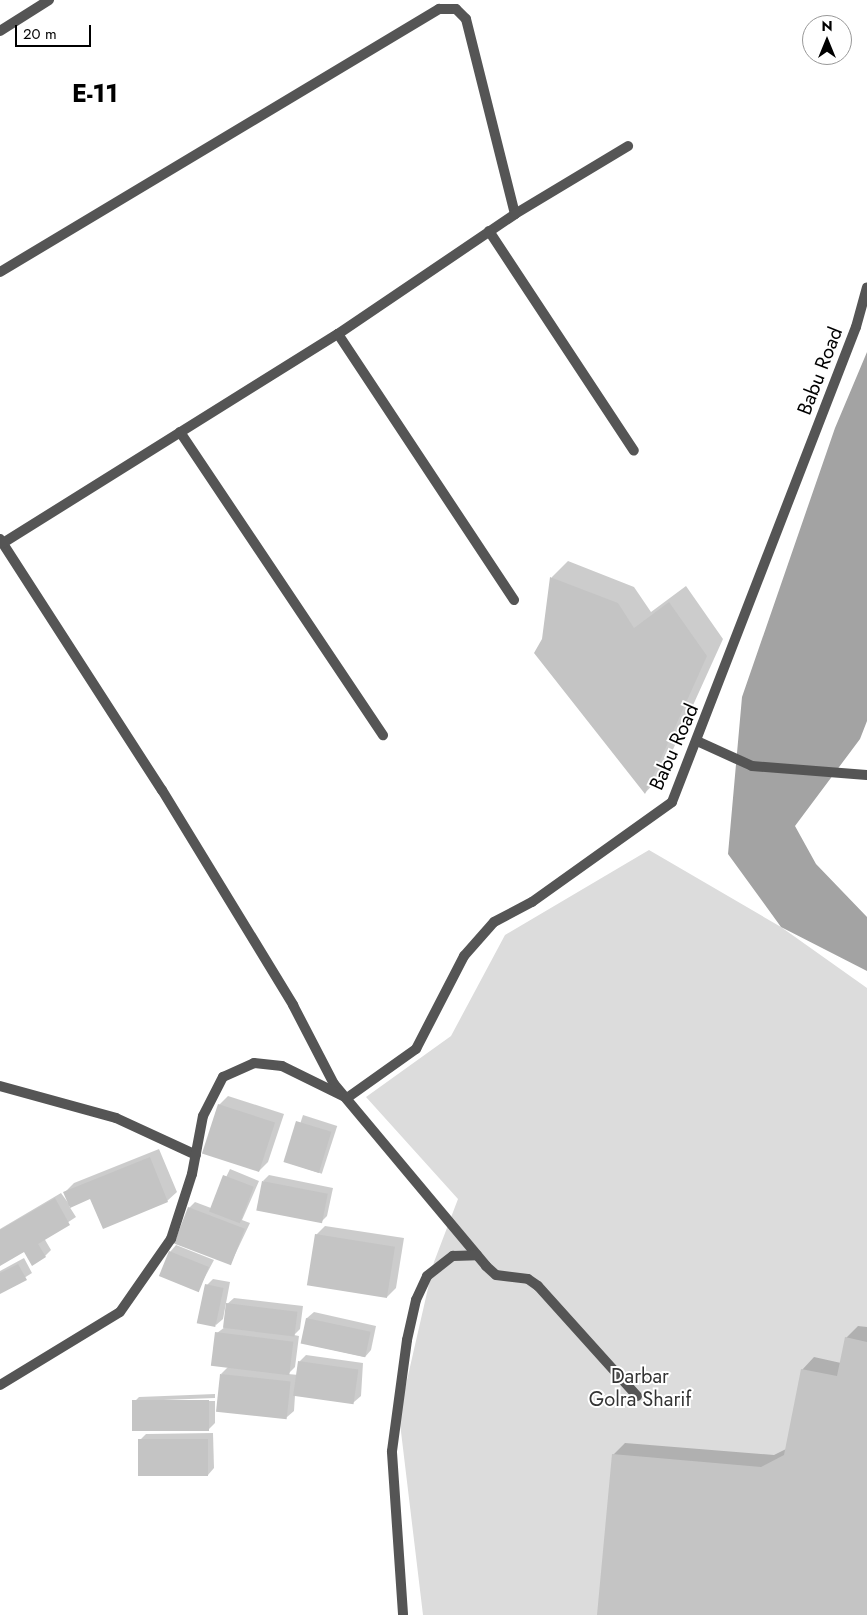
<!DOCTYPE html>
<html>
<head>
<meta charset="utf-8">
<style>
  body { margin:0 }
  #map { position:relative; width:867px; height:1615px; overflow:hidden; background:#fff; font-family:Jost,sans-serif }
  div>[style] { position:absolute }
  .green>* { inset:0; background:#dcdcdc }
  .water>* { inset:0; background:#a3a3a3 }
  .shadow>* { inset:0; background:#0003; transform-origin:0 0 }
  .building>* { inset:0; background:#c4c4c4; transform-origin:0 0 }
  .minor>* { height:10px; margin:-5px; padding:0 5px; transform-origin:5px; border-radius:5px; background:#555 }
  span { translate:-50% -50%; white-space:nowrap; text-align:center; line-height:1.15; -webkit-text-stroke:4px #fff; paint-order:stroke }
  .street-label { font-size:20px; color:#000 }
  .park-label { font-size:20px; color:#333 }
  .district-label { font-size:25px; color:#000; font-weight:700 }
  .north { position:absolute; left:802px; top:15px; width:50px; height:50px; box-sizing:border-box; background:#fff; border:1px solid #999; border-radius:50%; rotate:0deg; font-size:14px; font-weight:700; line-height:20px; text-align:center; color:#000 }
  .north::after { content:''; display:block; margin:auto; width:18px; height:22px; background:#000; clip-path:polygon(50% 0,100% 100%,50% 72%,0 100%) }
  .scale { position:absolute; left:15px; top:25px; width:76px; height:22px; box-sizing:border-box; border:2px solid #000; border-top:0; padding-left:6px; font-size:15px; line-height:18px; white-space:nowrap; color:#000; -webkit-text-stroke:4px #fff; paint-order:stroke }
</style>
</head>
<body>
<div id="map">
  <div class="green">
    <i style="clip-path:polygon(649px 850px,781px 927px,867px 988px,867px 1615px,423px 1615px,399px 1415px,434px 1262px,458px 1199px,366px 1097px,451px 1036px,505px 935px)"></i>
  </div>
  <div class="water">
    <i style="clip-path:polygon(867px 352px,867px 721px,860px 739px,795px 826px,816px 864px,867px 917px,867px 971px,781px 927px,728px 854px,742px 697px,835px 428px)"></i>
  </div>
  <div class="shadow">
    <i style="clip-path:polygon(568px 561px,634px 587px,651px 612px,686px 586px,723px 639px,661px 776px,645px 793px,543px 639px,552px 577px)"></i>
    <i style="clip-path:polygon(228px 1096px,284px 1114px,268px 1162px,259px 1171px,219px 1105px)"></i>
    <i style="left:303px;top:1115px;width:36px;height:50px;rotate:18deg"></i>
    <i style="clip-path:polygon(159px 1149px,177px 1192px,167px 1201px,91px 1197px,69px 1206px,76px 1217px,44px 1238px,51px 1250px,45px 1256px,24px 1250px,0 1264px,0 1229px,61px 1193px,69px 1204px,65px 1192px,74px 1183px)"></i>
    <i style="clip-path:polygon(230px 1169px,259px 1181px,242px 1220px,250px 1223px,231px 1263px,189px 1208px,195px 1202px,211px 1208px)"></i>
    <i style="clip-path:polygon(269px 1175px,333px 1188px,327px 1216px,321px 1222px,263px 1181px)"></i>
    <i style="clip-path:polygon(325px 1226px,404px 1238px,396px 1288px,387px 1297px,316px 1235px)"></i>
    <i style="clip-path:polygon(176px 1245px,214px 1260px,198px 1290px,170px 1252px)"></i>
    <i style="clip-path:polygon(24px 1258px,32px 1273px,0 1293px,0 1271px)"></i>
    <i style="clip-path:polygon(213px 1279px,230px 1282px,223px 1319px,216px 1325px,207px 1285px)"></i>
    <i style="clip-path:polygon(234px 1298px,303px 1306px,300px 1329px,294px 1335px,299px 1336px,295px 1367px,288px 1374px,299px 1375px,300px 1361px,306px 1355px,363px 1363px,361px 1396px,354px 1402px,296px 1380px,294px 1411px,287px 1417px,221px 1374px,229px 1366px,217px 1333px,225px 1327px,226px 1305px)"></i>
    <i style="clip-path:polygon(314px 1312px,376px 1326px,371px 1350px,365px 1357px,302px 1343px,307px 1318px)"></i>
    <i style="clip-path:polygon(858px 1326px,867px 1327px,867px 1615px,598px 1615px,613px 1455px,625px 1443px,774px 1455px,786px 1449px,802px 1370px,814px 1357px,841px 1363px,846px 1338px)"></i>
    <i style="clip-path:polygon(215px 1394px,215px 1398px,138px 1401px,215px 1401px,215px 1423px,208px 1430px,133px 1403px,139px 1397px)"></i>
    <i style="clip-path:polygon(213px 1433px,214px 1468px,208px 1475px,140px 1440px,146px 1434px)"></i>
  </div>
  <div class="building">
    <i style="clip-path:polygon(550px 577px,618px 603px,634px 628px,669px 602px,707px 656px,645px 794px,534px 653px,542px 639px)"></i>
    <i style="left:218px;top:1104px;width:60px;height:52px;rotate:18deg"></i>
    <i style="left:296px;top:1121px;width:37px;height:43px;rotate:17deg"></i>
    <i style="clip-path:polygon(150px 1157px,168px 1202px,103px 1229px,90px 1199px,70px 1208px,63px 1192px)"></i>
    <i style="left:223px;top:1175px;width:33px;height:39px;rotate:21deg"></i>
    <i style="left:262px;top:1181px;width:67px;height:30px;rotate:11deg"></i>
    <i style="clip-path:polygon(55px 1198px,70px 1225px,38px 1244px,46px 1257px,32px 1266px,24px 1252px,0 1266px,0 1230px)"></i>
    <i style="left:188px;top:1207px;width:61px;height:39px;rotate:21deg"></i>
    <i style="left:315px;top:1234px;width:81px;height:52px;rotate:9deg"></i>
    <i style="left:169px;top:1251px;width:43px;height:27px;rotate:22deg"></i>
    <i style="clip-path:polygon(18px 1264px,27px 1280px,0 1294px,0 1273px)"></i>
    <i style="left:205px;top:1284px;width:19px;height:40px;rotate:12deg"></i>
    <i style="left:226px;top:1303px;width:72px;height:25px;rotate:7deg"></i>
    <i style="left:306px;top:1318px;width:66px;height:26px;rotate:12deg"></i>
    <i style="left:215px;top:1332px;width:79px;height:34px;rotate:7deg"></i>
    <i style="clip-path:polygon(845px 1337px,867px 1342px,867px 1615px,597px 1615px,612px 1454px,761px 1467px,784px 1455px,801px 1369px,837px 1376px)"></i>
    <i style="left:298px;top:1361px;width:61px;height:35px;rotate:8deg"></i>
    <i style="left:220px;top:1374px;width:71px;height:38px;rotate:6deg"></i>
    <i style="left:209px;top:1400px;width:31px;height:77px;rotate:90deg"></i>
    <i style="left:208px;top:1439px;width:37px;height:70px;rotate:90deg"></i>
  </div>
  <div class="minor">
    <i style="left:0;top:31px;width:58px;rotate:-32.3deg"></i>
    <i style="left:489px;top:231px;width:263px;rotate:56.6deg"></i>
    <i style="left:0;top:272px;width:512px;rotate:-30.93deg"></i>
    <i style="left:439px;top:9px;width:17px"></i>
    <i style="left:456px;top:9px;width:14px;rotate:45deg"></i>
    <i style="left:466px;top:19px;width:201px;rotate:75.9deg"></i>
    <i style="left:338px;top:334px;width:319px;rotate:56.5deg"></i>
    <i style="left:180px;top:432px;width:365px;rotate:56.2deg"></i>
    <i style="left:0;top:539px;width:299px;rotate:57.2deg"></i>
    <i style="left:162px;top:790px;width:252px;rotate:58.6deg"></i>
    <i style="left:293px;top:1005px;width:89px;rotate:62.6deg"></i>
    <i style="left:334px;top:1084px;width:237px;rotate:50.1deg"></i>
    <i style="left:486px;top:1266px;width:13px;rotate:42deg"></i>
    <i style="left:496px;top:1275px;width:32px;rotate:7deg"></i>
    <i style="left:528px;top:1279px;width:12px;rotate:35deg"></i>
    <i style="left:538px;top:1286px;width:148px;rotate:48deg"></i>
    <i style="left:3px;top:543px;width:395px;rotate:-32deg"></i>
    <i style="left:338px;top:334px;width:214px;rotate:-34.1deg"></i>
    <i style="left:515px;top:214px;width:132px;rotate:-31deg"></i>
    <i style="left:697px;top:741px;width:60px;rotate:24.4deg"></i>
    <i style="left:752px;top:766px;width:115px;rotate:4.5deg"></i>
    <i style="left:0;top:1086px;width:120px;rotate:15.4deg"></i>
    <i style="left:116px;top:1118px;width:88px;rotate:24.8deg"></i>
    <i style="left:0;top:1385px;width:140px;rotate:-31.3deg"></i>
    <i style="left:120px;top:1312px;width:89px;rotate:-55.1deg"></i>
    <i style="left:171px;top:1239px;width:68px;rotate:-72.1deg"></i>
    <i style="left:192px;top:1174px;width:59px;rotate:-79.3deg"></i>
    <i style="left:203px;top:1116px;width:44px;rotate:-62.9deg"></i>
    <i style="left:223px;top:1077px;width:34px;rotate:-24deg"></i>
    <i style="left:254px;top:1063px;width:28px;rotate:6deg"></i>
    <i style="left:282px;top:1066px;width:72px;rotate:26.2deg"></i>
    <i style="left:347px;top:1098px;width:85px;rotate:-35.4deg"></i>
    <i style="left:416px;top:1049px;width:105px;rotate:-62.7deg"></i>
    <i style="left:464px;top:956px;width:45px;rotate:-48.6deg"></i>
    <i style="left:494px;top:922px;width:43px;rotate:-27.8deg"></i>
    <i style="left:532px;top:902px;width:172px;rotate:-35.5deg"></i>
    <i style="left:672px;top:802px;width:509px;rotate:-68.83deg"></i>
    <i style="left:856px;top:327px;width:41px;rotate:-74.6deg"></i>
    <i style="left:403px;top:1614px;width:163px;rotate:-93.9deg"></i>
    <i style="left:392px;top:1451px;width:112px;rotate:-82.3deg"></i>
    <i style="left:407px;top:1340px;width:41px;rotate:-77.3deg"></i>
    <i style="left:416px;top:1300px;width:26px;rotate:-65deg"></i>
    <i style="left:427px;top:1276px;width:33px;rotate:-38deg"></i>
    <i style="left:453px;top:1256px;width:24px;rotate:-2deg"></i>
  </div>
  <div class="street-label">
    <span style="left:820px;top:371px;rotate:-69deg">Babu Road</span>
    <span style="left:674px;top:747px;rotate:-66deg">Babu Road</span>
  </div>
  <div class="park-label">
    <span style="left:640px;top:1388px">Darbar<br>Golra Sharif</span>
  </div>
  <div class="district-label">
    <span style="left:95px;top:93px">E-11</span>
  </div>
  <div class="north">N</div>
  <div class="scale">20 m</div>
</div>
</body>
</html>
